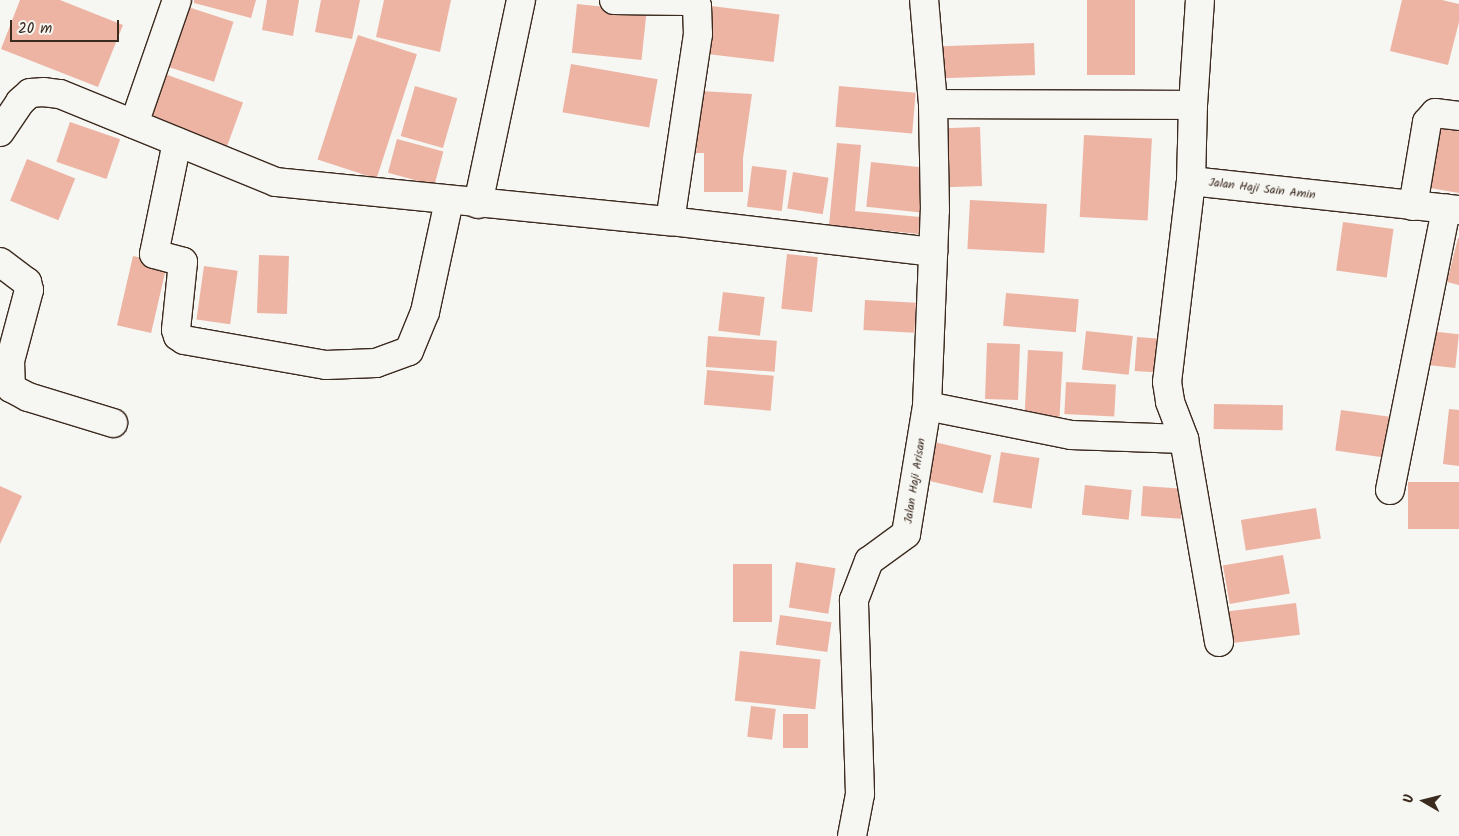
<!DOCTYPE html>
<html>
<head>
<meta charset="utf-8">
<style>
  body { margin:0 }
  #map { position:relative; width:1459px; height:836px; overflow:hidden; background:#f6f6f2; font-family:Kalam,sans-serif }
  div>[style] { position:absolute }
  .building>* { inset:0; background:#edb4a4; transform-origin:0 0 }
  .roads { filter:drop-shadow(1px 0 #3b2a1e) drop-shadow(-1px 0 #3b2a1e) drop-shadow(0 1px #3b2a1e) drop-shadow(0 -1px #3b2a1e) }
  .street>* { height:28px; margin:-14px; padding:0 14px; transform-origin:14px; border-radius:14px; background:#f6f6f2 }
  span { translate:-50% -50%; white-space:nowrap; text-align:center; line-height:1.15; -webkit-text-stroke:4px #f6f6f2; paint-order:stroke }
  .street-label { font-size:12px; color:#3b2a1e }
  .north { position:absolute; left:1399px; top:776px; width:50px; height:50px; -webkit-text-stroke:4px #f6f6f2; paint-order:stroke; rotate:278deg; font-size:14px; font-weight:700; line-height:20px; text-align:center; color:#3b2a1e }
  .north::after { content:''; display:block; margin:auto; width:18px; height:22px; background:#3b2a1e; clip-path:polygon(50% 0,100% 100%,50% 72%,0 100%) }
  .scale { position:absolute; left:10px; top:20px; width:109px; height:22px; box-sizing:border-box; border:2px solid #3b2a1e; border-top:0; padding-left:6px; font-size:15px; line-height:18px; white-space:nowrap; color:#3b2a1e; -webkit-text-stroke:4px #f6f6f2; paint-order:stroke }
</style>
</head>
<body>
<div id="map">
  <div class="building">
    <i style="clip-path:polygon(20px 0,60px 0,123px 25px,98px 87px,1px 49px)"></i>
    <i style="clip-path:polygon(194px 0,256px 0,251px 18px,194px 3px)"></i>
    <i style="clip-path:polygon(267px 0,299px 0,293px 36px,262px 30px)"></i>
    <i style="clip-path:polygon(321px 0,360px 0,352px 39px,315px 32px)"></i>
    <i style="clip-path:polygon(384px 0,451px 0,440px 52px,376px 37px)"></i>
    <i style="left:1087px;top:0;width:48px;height:75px"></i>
    <i style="clip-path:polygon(1402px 0,1442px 0,1459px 4px,1459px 22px,1448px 65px,1390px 51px)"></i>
    <i style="left:577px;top:4px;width:70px;height:49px;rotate:6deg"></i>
    <i style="left:185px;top:6px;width:51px;height:63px;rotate:18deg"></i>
    <i style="left:711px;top:6px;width:69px;height:48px;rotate:7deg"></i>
    <i style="left:358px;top:35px;width:62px;height:131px;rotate:18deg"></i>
    <i style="left:1034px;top:43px;width:32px;height:92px;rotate:88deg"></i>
    <i style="left:571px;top:64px;width:88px;height:49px;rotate:10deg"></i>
    <i style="left:165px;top:74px;width:83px;height:51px;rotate:20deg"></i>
    <i style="left:415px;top:86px;width:44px;height:52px;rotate:16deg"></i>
    <i style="left:839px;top:86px;width:77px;height:41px;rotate:5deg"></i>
    <i style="clip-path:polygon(700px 91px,752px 94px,743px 158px,743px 192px,704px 192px,704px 153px,696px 153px)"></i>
    <i style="clip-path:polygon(1441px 117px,1459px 120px,1459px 193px,1430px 188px)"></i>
    <i style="left:70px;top:122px;width:53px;height:42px;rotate:19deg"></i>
    <i style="left:980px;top:127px;width:59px;height:36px;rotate:88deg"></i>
    <i style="left:1084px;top:135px;width:68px;height:82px;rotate:3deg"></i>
    <i style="left:397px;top:139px;width:48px;height:35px;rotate:15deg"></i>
    <i style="clip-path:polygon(837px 143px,861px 145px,855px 211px,920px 217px,919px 234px,829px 225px)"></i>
    <i style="left:27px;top:159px;width:52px;height:45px;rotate:22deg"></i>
    <i style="left:871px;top:162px;width:57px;height:45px;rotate:6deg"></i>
    <i style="left:752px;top:166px;width:35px;height:41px;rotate:7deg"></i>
    <i style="left:793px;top:172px;width:36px;height:37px;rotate:9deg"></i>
    <i style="left:970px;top:200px;width:77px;height:49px;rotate:3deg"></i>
    <i style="left:1343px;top:222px;width:51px;height:49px;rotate:8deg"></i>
    <i style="clip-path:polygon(1458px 238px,1459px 238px,1459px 285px,1447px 282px)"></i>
    <i style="left:787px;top:254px;width:31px;height:55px;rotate:6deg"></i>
    <i style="left:259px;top:255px;width:30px;height:58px;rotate:2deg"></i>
    <i style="left:133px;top:256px;width:35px;height:71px;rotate:13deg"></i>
    <i style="left:204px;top:266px;width:34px;height:54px;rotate:8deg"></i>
    <i style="left:723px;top:292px;width:42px;height:39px;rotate:7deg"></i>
    <i style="left:1006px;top:293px;width:73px;height:33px;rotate:5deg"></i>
    <i style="left:865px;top:300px;width:51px;height:30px;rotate:3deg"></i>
    <i style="left:1086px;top:331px;width:47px;height:39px;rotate:6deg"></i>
    <i style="left:1429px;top:331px;width:30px;height:34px;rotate:6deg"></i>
    <i style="left:708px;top:336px;width:69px;height:31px;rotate:4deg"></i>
    <i style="left:1137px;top:337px;width:28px;height:34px;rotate:4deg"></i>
    <i style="left:987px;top:343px;width:33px;height:56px;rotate:2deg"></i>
    <i style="left:1028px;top:350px;width:35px;height:69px;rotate:3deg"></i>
    <i style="left:707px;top:370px;width:67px;height:35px;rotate:5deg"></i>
    <i style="left:1066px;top:382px;width:50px;height:32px;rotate:3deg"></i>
    <i style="left:1214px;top:404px;width:69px;height:25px;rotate:1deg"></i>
    <i style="clip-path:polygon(1449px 409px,1459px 410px,1459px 466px,1443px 464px)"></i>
    <i style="left:1341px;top:410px;width:60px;height:41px;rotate:8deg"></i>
    <i style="left:930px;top:441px;width:63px;height:39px;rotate:13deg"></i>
    <i style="left:1001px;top:452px;width:39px;height:51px;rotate:9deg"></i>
    <i style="left:1459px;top:482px;width:47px;height:51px;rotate:90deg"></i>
    <i style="left:1085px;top:485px;width:47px;height:30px;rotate:6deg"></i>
    <i style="clip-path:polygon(0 486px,22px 496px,0 544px)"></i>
    <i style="left:1143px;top:486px;width:40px;height:30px;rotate:4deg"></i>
    <i style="left:1316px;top:508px;width:31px;height:76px;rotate:81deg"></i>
    <i style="left:1283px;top:555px;width:39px;height:61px;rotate:80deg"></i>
    <i style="left:796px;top:562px;width:40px;height:46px;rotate:9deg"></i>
    <i style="left:733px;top:564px;width:39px;height:58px"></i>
    <i style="left:1296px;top:603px;width:32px;height:68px;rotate:83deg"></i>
    <i style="left:780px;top:615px;width:52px;height:30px;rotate:8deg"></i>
    <i style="left:740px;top:651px;width:81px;height:50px;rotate:6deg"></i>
    <i style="left:751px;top:706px;width:25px;height:31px;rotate:7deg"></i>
    <i style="left:783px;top:714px;width:25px;height:34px"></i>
  </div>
  <div class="roads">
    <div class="street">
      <i style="left:614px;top:0;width:73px;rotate:0.8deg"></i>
      <i style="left:687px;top:1px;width:11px;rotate:27deg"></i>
      <i style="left:697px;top:6px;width:28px;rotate:88deg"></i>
      <i style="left:698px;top:34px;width:189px;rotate:98.5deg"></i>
      <i style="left:933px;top:104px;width:260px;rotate:0.2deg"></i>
      <i style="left:1193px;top:105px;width:76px;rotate:91.5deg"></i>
      <i style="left:1191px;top:181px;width:270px;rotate:6.2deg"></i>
      <i style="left:1193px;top:105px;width:105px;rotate:-86.2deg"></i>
      <i style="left:134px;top:124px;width:131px;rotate:-70.9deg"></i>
      <i style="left:0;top:132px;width:36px;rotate:-56deg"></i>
      <i style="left:20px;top:102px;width:13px;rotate:-42deg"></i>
      <i style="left:30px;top:93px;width:13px;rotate:-4deg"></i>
      <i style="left:43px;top:92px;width:17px;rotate:7deg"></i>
      <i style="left:60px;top:94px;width:233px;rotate:22.2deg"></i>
      <i style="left:276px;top:182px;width:396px;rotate:5.7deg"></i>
      <i style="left:670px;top:221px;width:265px;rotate:6.7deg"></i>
      <i style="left:177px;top:142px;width:114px;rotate:101.6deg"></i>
      <i style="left:154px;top:254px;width:30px;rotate:15deg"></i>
      <i style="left:183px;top:262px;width:68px;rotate:95.9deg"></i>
      <i style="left:176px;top:330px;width:6px;rotate:72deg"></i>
      <i style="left:178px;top:336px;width:7px;rotate:34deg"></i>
      <i style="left:184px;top:340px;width:144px;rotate:10deg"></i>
      <i style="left:326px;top:365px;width:50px;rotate:-2.3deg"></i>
      <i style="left:376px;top:363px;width:35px;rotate:-20deg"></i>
      <i style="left:409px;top:351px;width:42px;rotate:-67.7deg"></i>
      <i style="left:425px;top:312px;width:114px;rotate:-77.8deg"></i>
      <i style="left:1191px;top:181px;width:202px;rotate:96.8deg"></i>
      <i style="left:1167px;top:382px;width:20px;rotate:81deg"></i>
      <i style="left:1170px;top:402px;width:40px;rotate:69deg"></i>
      <i style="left:1184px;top:439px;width:206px;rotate:80.2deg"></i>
      <i style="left:478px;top:204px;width:208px;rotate:-78.1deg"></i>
      <i style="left:1413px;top:206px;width:85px;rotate:-80.5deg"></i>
      <i style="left:1427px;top:122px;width:12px;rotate:-48deg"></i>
      <i style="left:1435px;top:113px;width:24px;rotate:7deg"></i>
      <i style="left:0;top:262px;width:34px;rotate:37deg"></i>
      <i style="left:27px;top:282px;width:8px;rotate:76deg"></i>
      <i style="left:29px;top:290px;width:73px;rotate:105deg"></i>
      <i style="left:10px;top:361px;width:27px;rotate:88deg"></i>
      <i style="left:11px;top:388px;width:19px;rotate:28deg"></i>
      <i style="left:28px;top:397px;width:89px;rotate:17deg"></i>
      <i style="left:927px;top:406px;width:147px;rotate:11.4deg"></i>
      <i style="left:1071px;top:435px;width:113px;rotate:2deg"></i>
      <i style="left:1390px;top:490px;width:287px;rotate:-78.7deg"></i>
      <i style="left:852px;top:836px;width:43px;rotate:-79.2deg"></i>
      <i style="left:860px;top:794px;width:194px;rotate:-91.8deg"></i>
      <i style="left:854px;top:600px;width:42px;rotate:-69deg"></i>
      <i style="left:869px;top:561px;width:46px;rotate:-36.1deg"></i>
      <i style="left:906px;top:534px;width:130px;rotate:-80.7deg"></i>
      <i style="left:927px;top:406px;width:196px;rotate:-87.7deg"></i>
      <i style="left:935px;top:210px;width:106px;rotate:-91.1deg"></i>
      <i style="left:933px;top:104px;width:104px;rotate:-94.9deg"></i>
    </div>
  </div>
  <div class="street-label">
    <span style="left:1262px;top:189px;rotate:7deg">Jalan Haji Sain Amin</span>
    <span style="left:915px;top:481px;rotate:-81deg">Jalan Haji Arisan</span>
  </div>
  <div class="north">U</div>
  <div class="scale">20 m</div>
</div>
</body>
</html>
